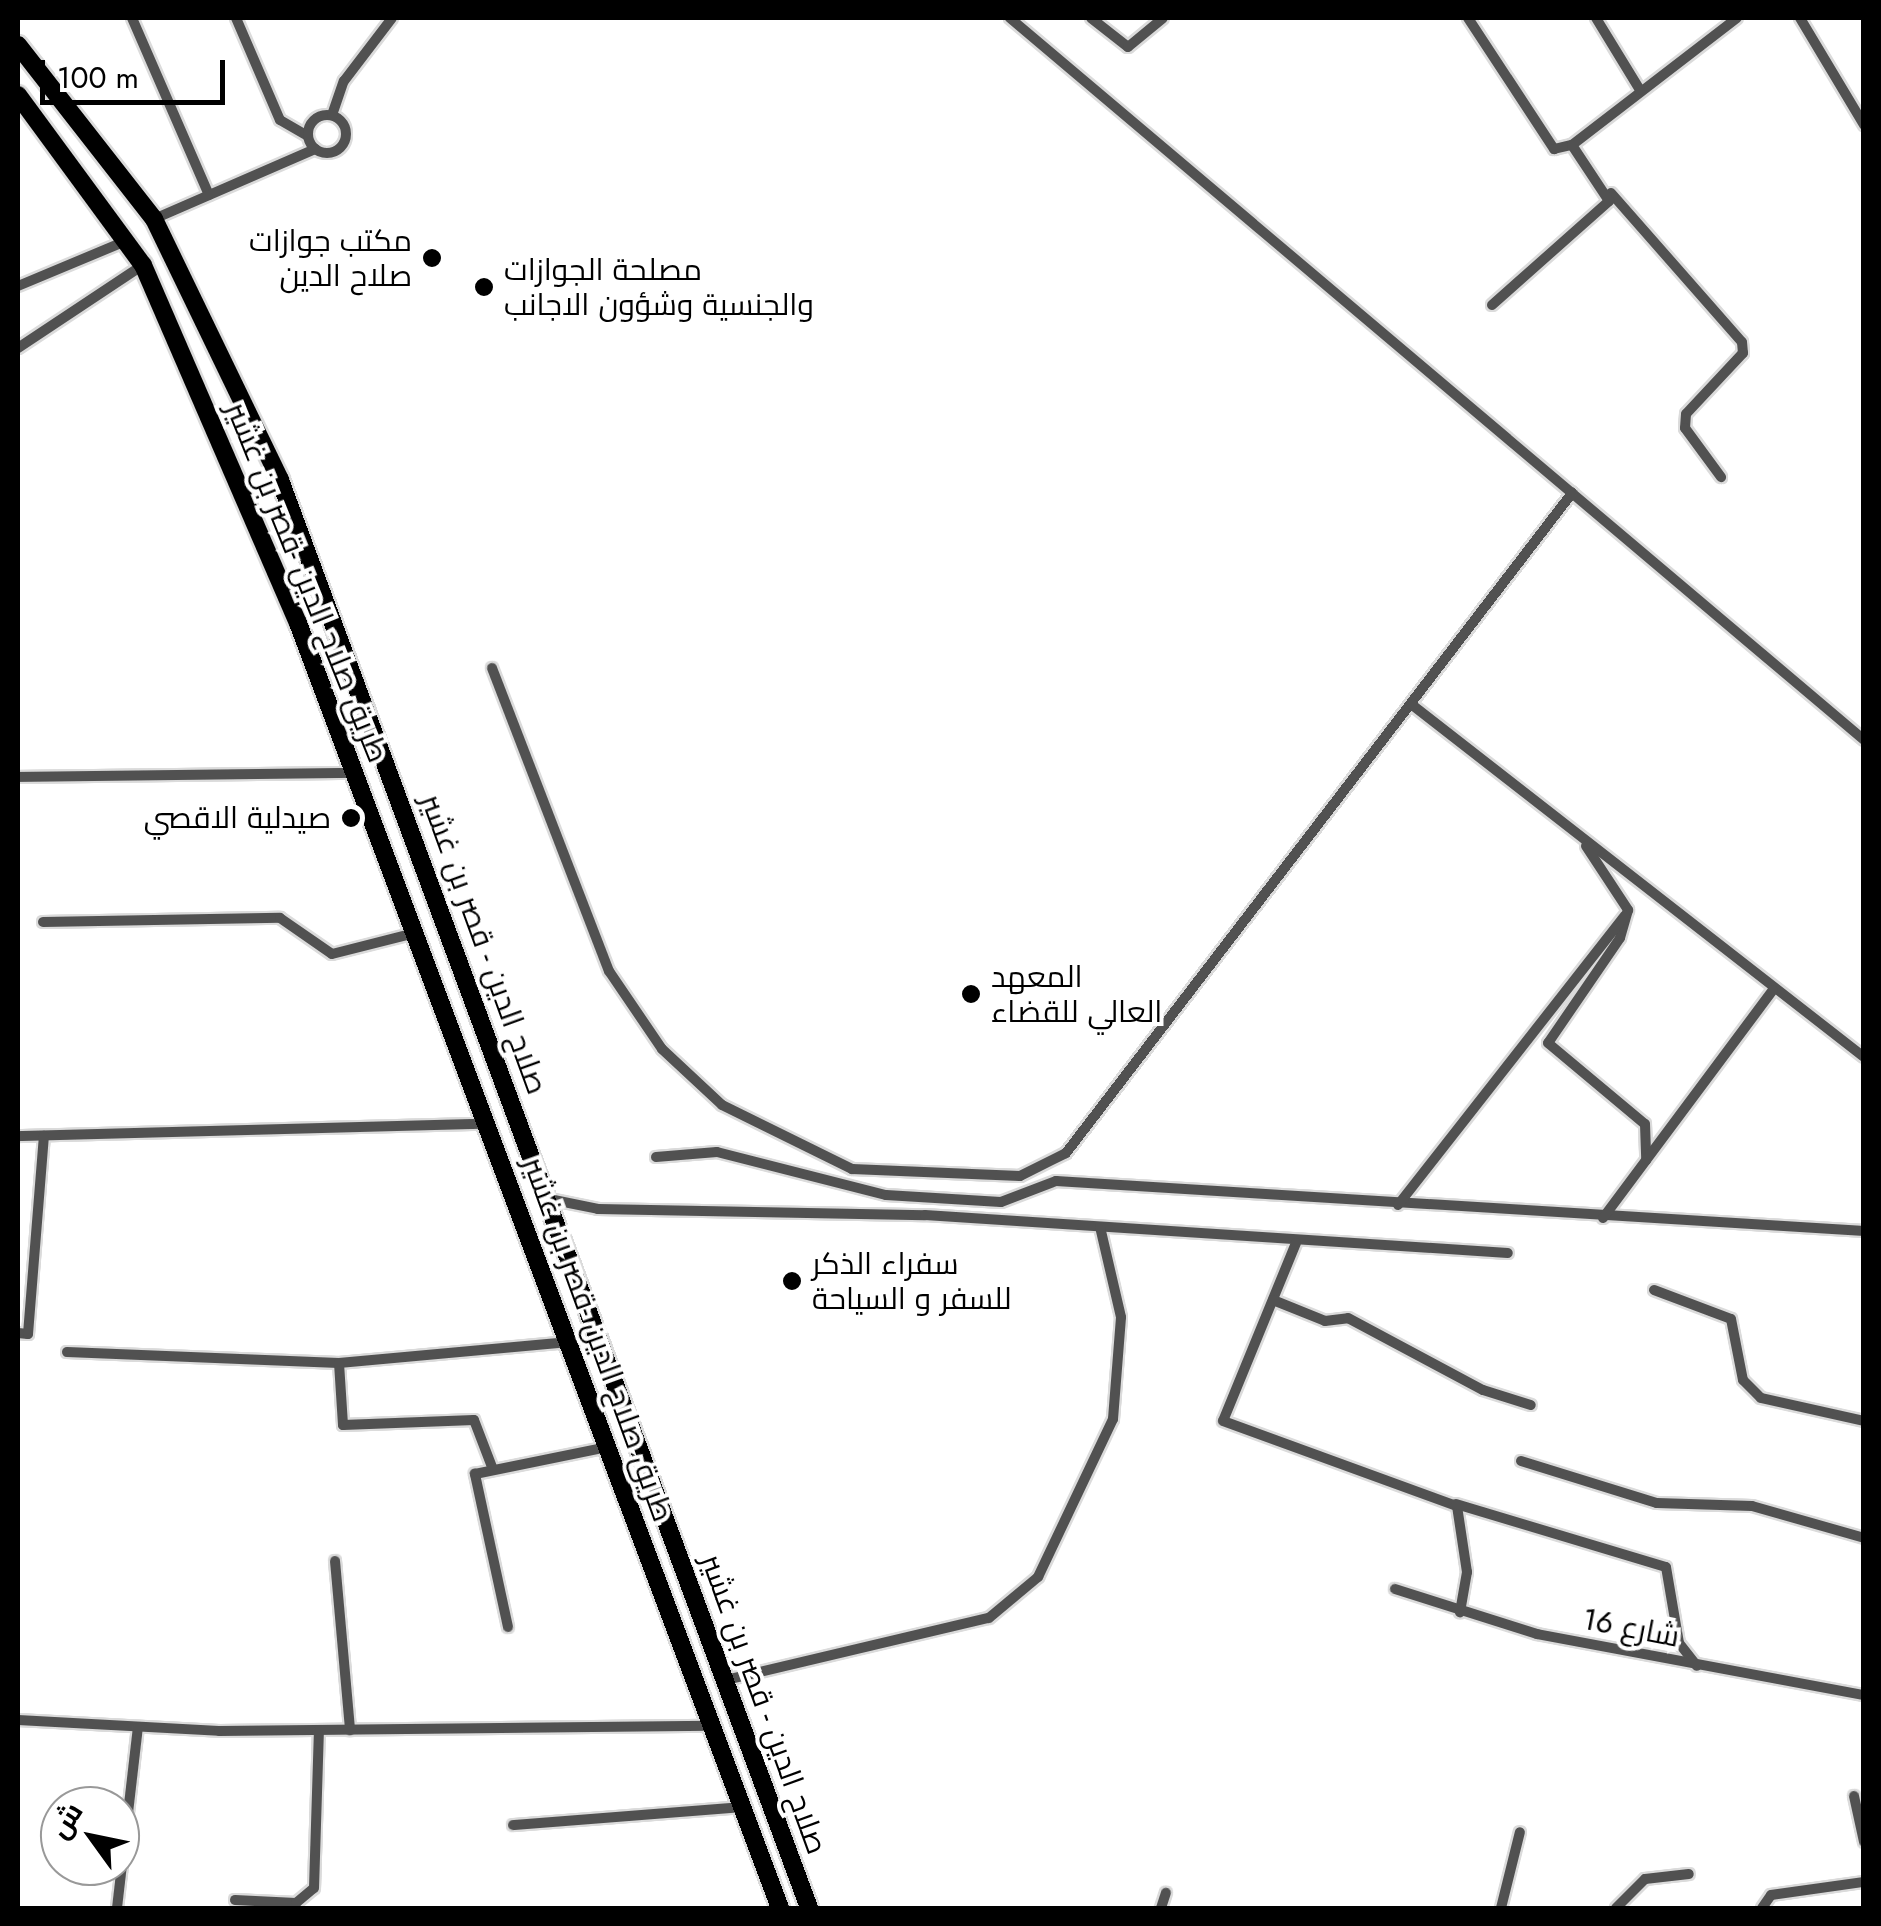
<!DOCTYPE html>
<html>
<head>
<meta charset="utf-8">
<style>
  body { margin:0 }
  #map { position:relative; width:1881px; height:1926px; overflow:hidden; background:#fff; font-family:Jost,Cairo,sans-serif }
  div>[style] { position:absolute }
  .roads { filter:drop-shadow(2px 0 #dbdbdb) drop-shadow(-2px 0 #dbdbdb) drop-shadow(0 2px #dbdbdb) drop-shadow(0 -2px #dbdbdb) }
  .street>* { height:10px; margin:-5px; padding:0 5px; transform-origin:5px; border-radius:5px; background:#515151 }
  .street>.ring { margin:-5px; padding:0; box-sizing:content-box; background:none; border:10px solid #515151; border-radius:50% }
  .highway>* { height:18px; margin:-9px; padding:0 9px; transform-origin:9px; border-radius:9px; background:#000 }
  .dots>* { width:28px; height:28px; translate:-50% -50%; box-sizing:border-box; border:5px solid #fff; border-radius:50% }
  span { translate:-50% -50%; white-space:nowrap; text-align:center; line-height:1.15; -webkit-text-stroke:8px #fff; paint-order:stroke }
  .poi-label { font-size:30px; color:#000 }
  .right { translate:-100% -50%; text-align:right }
  .left { translate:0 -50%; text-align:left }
  .street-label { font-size:30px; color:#000 }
  .frame { position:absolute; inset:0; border:20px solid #000; pointer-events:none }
  .north { position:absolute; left:40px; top:1786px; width:100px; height:100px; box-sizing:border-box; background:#fff; border:2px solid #999; border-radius:50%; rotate:303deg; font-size:28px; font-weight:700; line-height:40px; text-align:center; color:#000 }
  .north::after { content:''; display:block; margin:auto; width:35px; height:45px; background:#000; clip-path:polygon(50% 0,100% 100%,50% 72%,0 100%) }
  .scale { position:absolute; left:40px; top:60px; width:185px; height:45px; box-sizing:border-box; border:5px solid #000; border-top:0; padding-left:12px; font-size:30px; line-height:35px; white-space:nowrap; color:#000; -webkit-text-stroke:8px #fff; paint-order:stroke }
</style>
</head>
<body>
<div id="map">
  <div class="roads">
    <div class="street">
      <i style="left:132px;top:18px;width:193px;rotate:66.5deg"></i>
      <i style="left:236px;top:18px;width:111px;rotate:66.7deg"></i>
      <i style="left:280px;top:120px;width:32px;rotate:30deg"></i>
      <i style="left:1010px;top:18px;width:1118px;rotate:40.21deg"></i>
      <i style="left:1091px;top:18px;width:47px;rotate:38.1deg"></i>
      <i style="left:1128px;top:47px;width:45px;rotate:-39.6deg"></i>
      <i style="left:1468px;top:18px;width:157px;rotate:56.7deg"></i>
      <i style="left:1554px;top:149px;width:18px;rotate:-13deg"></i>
      <i style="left:1572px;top:145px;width:208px;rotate:-37.6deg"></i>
      <i style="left:1596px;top:18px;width:84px;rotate:58.6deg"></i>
      <i style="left:1800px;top:18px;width:125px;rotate:59.1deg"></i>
      <i class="ring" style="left:308px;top:115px;width:28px;height:28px"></i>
      <i style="left:332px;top:115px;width:36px;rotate:-71deg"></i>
      <i style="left:344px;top:81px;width:79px;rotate:-52.7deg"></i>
      <i style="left:1611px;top:193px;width:198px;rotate:48.7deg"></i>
      <i style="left:1742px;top:342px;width:11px;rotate:85deg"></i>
      <i style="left:1743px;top:353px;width:83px;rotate:133.1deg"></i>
      <i style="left:1686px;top:414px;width:14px;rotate:94deg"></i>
      <i style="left:1685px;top:428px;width:61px;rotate:53.7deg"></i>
      <i style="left:154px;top:219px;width:176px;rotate:-23.5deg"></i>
      <i style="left:18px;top:286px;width:119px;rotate:-22.7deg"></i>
      <i style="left:1492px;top:305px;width:157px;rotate:-41.6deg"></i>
      <i style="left:1609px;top:201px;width:67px;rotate:-123.5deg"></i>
      <i style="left:18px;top:348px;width:150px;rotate:-33.6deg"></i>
      <i style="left:492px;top:668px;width:325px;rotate:68.9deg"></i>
      <i style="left:609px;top:971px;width:94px;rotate:55.8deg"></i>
      <i style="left:662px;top:1049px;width:82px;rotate:43deg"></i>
      <i style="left:722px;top:1105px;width:145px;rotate:26.2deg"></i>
      <i style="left:852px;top:1169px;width:168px;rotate:2.4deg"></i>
      <i style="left:1020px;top:1176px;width:51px;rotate:-26.6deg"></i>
      <i style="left:1066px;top:1153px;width:832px;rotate:-52.52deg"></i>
      <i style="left:1411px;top:704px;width:574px;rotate:37.93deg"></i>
      <i style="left:18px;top:777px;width:337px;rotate:-0.7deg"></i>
      <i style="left:1586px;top:846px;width:77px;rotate:56.7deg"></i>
      <i style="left:1628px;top:910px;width:29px;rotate:106deg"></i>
      <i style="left:1620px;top:938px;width:127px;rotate:124.4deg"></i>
      <i style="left:1548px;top:1043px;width:126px;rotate:39.9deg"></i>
      <i style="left:1645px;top:1124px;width:36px;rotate:88deg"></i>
      <i style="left:43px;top:922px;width:237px;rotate:-1deg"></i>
      <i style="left:280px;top:918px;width:63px;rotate:34.7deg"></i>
      <i style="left:332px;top:954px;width:86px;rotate:-14.2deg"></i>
      <i style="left:18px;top:1136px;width:468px;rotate:-1.5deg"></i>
      <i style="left:656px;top:1157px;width:61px;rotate:-4.7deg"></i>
      <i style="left:717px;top:1152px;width:174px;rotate:14.3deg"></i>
      <i style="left:886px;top:1195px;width:115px;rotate:3.5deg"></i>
      <i style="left:1001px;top:1202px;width:59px;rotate:-20.9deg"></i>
      <i style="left:1056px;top:1181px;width:810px;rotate:3.54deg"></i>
      <i style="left:549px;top:1199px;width:50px;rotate:11.5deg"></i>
      <i style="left:598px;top:1209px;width:327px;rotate:1.1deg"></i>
      <i style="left:925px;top:1215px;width:584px;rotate:3.73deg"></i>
      <i style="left:1398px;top:1205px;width:368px;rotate:-51.9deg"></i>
      <i style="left:1603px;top:1218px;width:284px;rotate:-53.3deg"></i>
      <i style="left:1296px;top:1243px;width:192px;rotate:112.3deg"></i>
      <i style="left:1223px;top:1421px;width:249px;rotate:20deg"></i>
      <i style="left:1457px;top:1506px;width:67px;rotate:81.4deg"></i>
      <i style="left:1467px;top:1572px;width:41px;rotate:99.9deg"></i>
      <i style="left:1654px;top:1290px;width:82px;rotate:20.6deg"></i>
      <i style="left:1731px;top:1319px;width:62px;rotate:78.9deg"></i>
      <i style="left:1743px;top:1380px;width:25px;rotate:45deg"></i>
      <i style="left:1761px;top:1398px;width:106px;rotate:12.6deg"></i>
      <i style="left:1273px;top:1300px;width:56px;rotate:22deg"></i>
      <i style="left:1325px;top:1321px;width:23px;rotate:-7deg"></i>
      <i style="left:1348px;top:1318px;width:153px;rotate:28.1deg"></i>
      <i style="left:1483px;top:1390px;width:50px;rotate:17.4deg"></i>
      <i style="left:18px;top:1333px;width:10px;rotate:6deg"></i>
      <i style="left:28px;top:1334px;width:199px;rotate:-85.4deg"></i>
      <i style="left:67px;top:1352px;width:272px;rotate:2.3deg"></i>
      <i style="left:339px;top:1363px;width:231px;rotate:-5.2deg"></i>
      <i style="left:339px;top:1363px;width:62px;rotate:86.3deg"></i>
      <i style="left:343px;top:1425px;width:131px;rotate:-2.2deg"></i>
      <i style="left:474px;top:1420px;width:50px;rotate:69deg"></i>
      <i style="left:1521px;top:1461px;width:142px;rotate:17.2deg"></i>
      <i style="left:1657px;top:1503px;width:95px;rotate:1.8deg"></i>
      <i style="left:1752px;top:1506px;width:116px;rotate:15.9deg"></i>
      <i style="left:1456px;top:1504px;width:219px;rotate:16.7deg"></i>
      <i style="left:1666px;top:1567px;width:77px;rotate:80.3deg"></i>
      <i style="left:1679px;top:1643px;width:29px;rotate:52deg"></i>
      <i style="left:335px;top:1561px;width:170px;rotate:84.9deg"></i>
      <i style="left:1395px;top:1589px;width:149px;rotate:17.6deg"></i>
      <i style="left:1537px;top:1634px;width:333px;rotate:10.6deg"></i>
      <i style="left:508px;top:1627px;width:157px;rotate:-102.2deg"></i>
      <i style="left:475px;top:1474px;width:136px;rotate:-11.5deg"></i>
      <i style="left:726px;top:1680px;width:270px;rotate:-13.3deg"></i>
      <i style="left:989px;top:1618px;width:64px;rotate:-39.9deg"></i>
      <i style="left:1038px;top:1577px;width:175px;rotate:-64.6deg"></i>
      <i style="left:1113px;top:1419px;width:102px;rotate:-85.5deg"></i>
      <i style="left:1121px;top:1317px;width:92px;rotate:-103.1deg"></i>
      <i style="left:18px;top:1720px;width:201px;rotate:3.1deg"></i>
      <i style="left:219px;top:1731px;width:492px;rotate:-0.6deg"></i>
      <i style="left:1854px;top:1796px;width:47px;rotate:77.7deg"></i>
      <i style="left:513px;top:1825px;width:229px;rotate:-4.5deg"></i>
      <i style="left:235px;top:1900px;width:61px;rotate:2.8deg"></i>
      <i style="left:296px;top:1903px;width:23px;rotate:-40deg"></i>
      <i style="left:314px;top:1888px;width:157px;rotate:-88.2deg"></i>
      <i style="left:117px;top:1908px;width:182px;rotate:-83.4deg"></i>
      <i style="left:1161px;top:1908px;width:16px;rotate:-72deg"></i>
      <i style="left:1501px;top:1908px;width:78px;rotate:-76deg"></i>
      <i style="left:1616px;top:1908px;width:41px;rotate:-45deg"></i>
      <i style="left:1645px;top:1879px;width:44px;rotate:-6.5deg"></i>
      <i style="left:1762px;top:1908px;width:16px;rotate:-55deg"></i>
      <i style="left:1771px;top:1895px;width:94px;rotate:-8deg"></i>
    </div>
    <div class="highway">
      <i style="left:18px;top:45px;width:221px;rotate:52deg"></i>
      <i style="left:154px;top:219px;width:290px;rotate:64.2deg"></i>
      <i style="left:280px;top:480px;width:1523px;rotate:69.67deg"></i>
      <i style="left:18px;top:95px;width:211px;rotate:53.7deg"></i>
      <i style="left:143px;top:265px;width:390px;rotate:66.6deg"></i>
      <i style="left:298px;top:623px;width:1372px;rotate:69.44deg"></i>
    </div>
  </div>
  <div class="dots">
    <i style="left:432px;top:258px;background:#000"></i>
    <i style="left:484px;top:287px;background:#000"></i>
    <i style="left:351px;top:818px;background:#000"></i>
    <i style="left:971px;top:994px;background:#000"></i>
    <i style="left:792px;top:1281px;background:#000"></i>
  </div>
  <div class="poi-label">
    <span class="right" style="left:412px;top:258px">مكتب جوازات<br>صلاح الدين</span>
    <span class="left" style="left:504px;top:287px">مصلحة الجوازات<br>والجنسية وشؤون الاجانب</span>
    <span class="right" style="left:331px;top:818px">صيدلية الاقصي</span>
    <span class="left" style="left:991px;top:994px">المعهد<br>العالي للقضاء</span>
    <span class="left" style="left:812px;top:1281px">سفراء الذكر<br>للسفر و السياحة</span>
  </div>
  <div class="street-label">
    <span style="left:307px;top:582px;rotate:68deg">طريق صلاح الدين -قصر بن غشير</span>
    <span style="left:484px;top:944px;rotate:70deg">صلاح الدين - قصر بن غشير</span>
    <span style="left:598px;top:1339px;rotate:70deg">طريق صلاح الدين -قصر بن غشير</span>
    <span style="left:1631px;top:1628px;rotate:11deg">شارع 16</span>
    <span style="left:764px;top:1704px;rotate:70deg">صلاح الدين - قصر بن غشير</span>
  </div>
  <div class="frame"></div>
  <div class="north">ش</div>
  <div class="scale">100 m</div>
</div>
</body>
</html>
